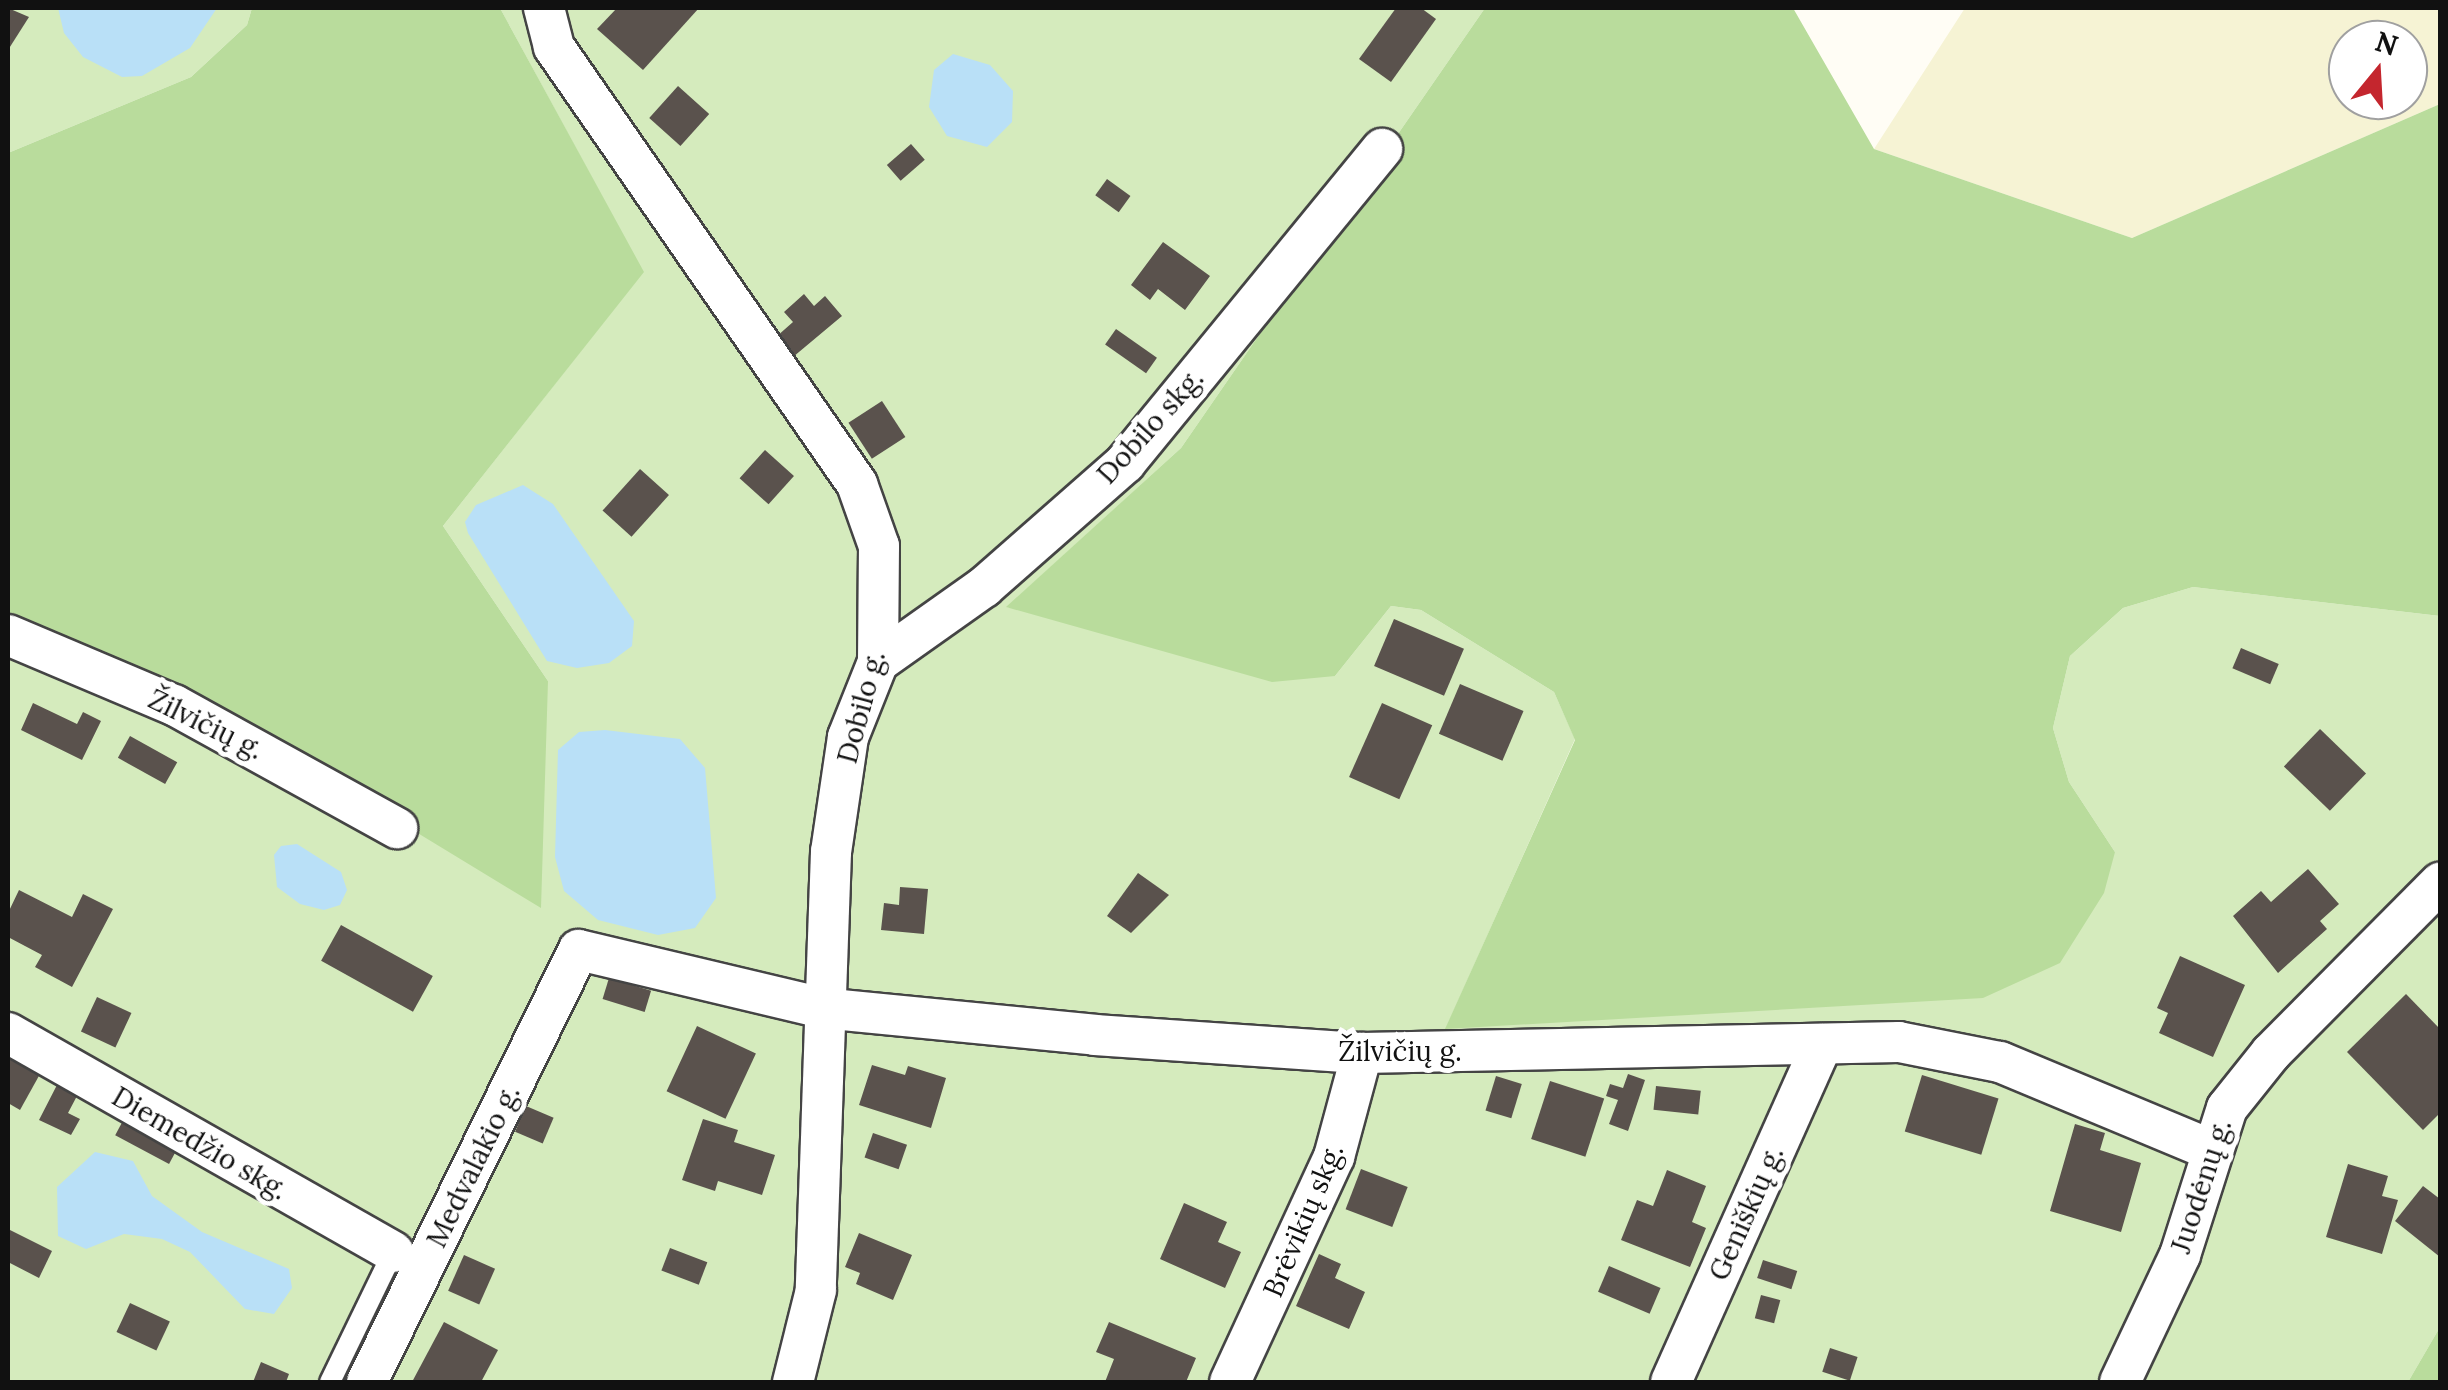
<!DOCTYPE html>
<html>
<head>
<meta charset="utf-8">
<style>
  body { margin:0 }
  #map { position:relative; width:2448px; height:1390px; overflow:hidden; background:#fffdf5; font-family:Lora,serif }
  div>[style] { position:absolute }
  .farmland>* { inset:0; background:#f6f3d4 }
  .green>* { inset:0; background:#d5ebbd }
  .forest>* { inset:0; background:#b9dc9c }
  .water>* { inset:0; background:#b9e0f7 }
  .building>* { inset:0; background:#5a524d; transform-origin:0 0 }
  .roads { filter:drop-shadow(2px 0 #444) drop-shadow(-2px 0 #444) drop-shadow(0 2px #444) drop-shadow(0 -2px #444) }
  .service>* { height:20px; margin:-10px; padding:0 10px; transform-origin:10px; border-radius:10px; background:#fff }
  .minor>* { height:40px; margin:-20px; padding:0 20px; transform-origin:20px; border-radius:20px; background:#fff }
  span { translate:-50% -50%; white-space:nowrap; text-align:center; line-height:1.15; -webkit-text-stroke:10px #fff; paint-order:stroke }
  .street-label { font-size:28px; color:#111 }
  .frame { position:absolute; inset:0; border:10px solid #111; pointer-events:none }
  .north { position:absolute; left:2328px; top:20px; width:100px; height:100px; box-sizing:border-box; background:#fff; border:2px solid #a0a0a0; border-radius:50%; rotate:18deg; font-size:28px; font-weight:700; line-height:40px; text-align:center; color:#111 }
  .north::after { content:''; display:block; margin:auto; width:35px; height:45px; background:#c4262e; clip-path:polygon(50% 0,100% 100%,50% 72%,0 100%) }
</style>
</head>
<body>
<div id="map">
  <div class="farmland">
    <i style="clip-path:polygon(evenodd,1965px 8px,2440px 8px,2440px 104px,2132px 238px,1874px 149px,1965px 8px,2348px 40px,2408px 40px,2408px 100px,2348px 100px,2348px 40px)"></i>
  </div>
  <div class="green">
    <i style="clip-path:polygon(8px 8px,252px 8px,247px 25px,191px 77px,8px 153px)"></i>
    <i style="clip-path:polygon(500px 8px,1485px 8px,1181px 448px,1007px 607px,1335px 676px,1391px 606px,1421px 610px,1554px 692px,1575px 739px,1446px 1028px,2115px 852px,2069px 782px,2053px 728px,2070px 656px,2123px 608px,2193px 587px,2440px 616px,2440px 1327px,2408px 1382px,8px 1382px,8px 624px,548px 681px,443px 526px,643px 272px)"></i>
  </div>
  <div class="forest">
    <i style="clip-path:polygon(252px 8px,500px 8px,644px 272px,443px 526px,548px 681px,541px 908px,250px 731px,8px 624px,8px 153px,191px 77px,247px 25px)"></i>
    <i style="clip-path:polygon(1485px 8px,1793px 8px,1874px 149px,2132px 238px,2440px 104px,2440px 616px,2193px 587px,2123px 608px,2070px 656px,2053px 728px,2069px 782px,2115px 852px,2104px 893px,2060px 963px,1983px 998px,1445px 1029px,1575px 740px,1554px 692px,1421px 610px,1391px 606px,1335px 676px,1272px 682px,1006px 607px,1181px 448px)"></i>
    <i style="clip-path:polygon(2440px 1327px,2440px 1382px,2408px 1382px)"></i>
  </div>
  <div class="water">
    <i style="clip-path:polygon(58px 8px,217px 8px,190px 48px,142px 76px,122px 77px,83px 57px,64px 33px)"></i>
    <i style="clip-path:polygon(953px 54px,990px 65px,1013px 91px,1012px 122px,987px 147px,947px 136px,929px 107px,934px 70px)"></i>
    <i style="clip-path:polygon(523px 485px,553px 504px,634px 621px,632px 646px,609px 663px,577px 668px,547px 661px,468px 533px,465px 522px,476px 505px)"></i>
    <i style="clip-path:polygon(605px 730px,680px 739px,705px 768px,716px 898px,695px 928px,658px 935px,598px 920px,564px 891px,555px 857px,558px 750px,579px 732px)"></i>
    <i style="clip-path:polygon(297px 844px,341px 872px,347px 890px,340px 905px,324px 910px,300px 904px,277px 887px,274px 855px,281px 846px)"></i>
    <i style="clip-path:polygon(95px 1152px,133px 1161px,152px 1196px,202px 1232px,289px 1269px,292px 1288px,274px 1314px,245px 1309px,190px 1252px,162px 1239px,124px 1234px,86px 1249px,58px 1236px,57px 1187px)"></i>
  </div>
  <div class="building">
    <i style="clip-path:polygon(8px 8px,29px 17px,8px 50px)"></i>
    <i style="clip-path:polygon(617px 8px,699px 8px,643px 70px,597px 29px)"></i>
    <i style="clip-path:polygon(1396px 8px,1421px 8px,1436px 19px,1391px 82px,1359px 59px)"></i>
    <i style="left:678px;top:86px;width:42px;height:43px;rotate:42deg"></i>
    <i style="left:911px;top:144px;width:21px;height:32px;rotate:49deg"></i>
    <i style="left:1107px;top:179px;width:29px;height:20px;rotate:36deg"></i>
    <i style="clip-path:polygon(1163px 242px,1210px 276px,1185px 310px,1158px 289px,1150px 300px,1131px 285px)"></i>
    <i style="clip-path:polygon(804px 294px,814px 306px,825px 296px,842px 316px,793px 357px,776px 337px,793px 322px,784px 312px)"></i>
    <i style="left:1116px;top:329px;width:50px;height:19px;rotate:35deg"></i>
    <i style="left:882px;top:401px;width:43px;height:40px;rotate:57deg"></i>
    <i style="left:765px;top:450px;width:39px;height:38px;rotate:42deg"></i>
    <i style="left:640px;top:469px;width:39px;height:56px;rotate:42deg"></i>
    <i style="left:1394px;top:619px;width:76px;height:51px;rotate:23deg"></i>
    <i style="left:2241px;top:648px;width:41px;height:22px;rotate:23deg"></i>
    <i style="left:1460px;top:684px;width:69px;height:54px;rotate:23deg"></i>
    <i style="clip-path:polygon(33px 703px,77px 724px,83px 712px,101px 721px,82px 760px,21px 730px)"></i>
    <i style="left:1382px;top:703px;width:55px;height:81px;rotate:24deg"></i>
    <i style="left:2320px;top:729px;width:64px;height:52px;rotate:44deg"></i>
    <i style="left:130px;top:736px;width:54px;height:25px;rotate:29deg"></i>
    <i style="clip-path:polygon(2308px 869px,2339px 904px,2320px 921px,2327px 929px,2278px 973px,2233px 916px,2261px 891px,2271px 902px)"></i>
    <i style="clip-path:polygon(1138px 873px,1169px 895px,1131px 933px,1107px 916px)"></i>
    <i style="clip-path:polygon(900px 887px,928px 889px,924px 934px,881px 930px,884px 903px,899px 905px)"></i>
    <i style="clip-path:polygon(19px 890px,72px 917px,83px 894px,113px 909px,72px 987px,35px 967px,42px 955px,8px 937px,8px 913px)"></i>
    <i style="left:341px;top:925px;width:105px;height:41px;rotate:29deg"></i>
    <i style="clip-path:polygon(2180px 956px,2245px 985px,2213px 1057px,2159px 1033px,2168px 1013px,2157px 1008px)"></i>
    <i style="left:609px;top:978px;width:44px;height:22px;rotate:17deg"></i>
    <i style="clip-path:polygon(2406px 994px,2440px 1029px,2440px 1113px,2423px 1130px,2347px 1052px)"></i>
    <i style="left:97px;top:997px;width:38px;height:38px;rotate:25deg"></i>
    <i style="left:697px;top:1026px;width:65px;height:72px;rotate:25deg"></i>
    <i style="clip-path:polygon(8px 1045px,45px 1065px,20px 1110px,8px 1103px)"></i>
    <i style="clip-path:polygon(872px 1065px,905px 1075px,908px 1066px,946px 1078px,931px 1128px,859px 1105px)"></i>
    <i style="clip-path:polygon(1628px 1074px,1645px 1080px,1628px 1131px,1609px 1124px,1618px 1100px,1606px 1096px,1610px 1084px,1623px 1088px)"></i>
    <i style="left:1922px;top:1075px;width:80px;height:59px;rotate:17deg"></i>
    <i style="left:1496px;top:1076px;width:27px;height:36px;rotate:17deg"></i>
    <i style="left:1550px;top:1081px;width:57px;height:61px;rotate:18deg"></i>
    <i style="clip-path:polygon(58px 1083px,78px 1094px,68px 1113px,80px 1119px,71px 1135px,39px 1120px)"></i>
    <i style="left:1656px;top:1086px;width:45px;height:24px;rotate:6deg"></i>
    <i style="left:526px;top:1106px;width:30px;height:28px;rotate:23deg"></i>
    <i style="left:126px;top:1115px;width:61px;height:23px;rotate:28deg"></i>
    <i style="clip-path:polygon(703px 1119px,738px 1130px,734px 1142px,775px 1155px,762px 1195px,718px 1181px,715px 1191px,682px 1180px)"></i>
    <i style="clip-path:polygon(2075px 1124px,2105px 1133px,2100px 1150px,2141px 1163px,2121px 1232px,2050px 1211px)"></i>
    <i style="left:873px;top:1133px;width:36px;height:26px;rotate:19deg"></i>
    <i style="clip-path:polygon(2348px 1164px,2388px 1176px,2382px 1196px,2398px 1200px,2382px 1254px,2326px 1237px)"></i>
    <i style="left:1361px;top:1169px;width:50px;height:43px;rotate:21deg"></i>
    <i style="clip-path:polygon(1667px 1170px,1706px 1186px,1692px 1222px,1706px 1228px,1690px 1267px,1621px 1240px,1637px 1200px,1653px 1206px)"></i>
    <i style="clip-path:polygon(2423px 1186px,2440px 1199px,2440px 1257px,2395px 1221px)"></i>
    <i style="clip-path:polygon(1184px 1203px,1227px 1222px,1218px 1242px,1241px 1252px,1225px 1288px,1160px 1259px)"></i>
    <i style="clip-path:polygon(8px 1229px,52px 1251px,39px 1278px,8px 1262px)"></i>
    <i style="clip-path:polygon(859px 1233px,912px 1255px,893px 1300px,856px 1284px,860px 1273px,845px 1267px)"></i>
    <i style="left:670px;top:1248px;width:40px;height:24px;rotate:21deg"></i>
    <i style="clip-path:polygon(1319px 1254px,1341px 1264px,1335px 1278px,1365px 1292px,1349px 1329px,1296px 1306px)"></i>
    <i style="left:464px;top:1255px;width:34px;height:39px;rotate:24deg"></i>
    <i style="left:1763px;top:1260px;width:36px;height:19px;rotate:18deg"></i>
    <i style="left:1609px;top:1266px;width:56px;height:28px;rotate:23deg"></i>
    <i style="left:1761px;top:1295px;width:20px;height:24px;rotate:15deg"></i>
    <i style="left:130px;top:1303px;width:44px;height:32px;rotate:25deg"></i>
    <i style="clip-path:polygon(444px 1322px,498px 1350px,481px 1382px,412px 1382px)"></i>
    <i style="clip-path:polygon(1109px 1322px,1196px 1358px,1186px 1382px,1105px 1382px,1114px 1359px,1096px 1352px)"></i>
    <i style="left:1830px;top:1348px;width:29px;height:25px;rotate:18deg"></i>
    <i style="clip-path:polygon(261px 1362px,289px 1374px,286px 1382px,253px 1382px)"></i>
  </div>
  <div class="roads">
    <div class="service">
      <i style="left:330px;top:1382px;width:144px;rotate:-64.1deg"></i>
    </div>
    <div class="minor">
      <i style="left:544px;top:8px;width:40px;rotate:75.6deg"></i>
      <i style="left:554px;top:47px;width:532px;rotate:55.26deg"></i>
      <i style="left:857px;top:484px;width:66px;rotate:70.5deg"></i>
      <i style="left:879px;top:546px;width:116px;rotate:90.5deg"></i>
      <i style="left:878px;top:662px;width:81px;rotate:111.8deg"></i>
      <i style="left:848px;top:737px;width:116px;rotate:98.4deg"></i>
      <i style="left:831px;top:852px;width:438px;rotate:92deg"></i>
      <i style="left:816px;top:1290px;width:95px;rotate:104deg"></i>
      <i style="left:8px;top:635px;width:180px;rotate:22.9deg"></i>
      <i style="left:174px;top:705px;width:255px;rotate:28.9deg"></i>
      <i style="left:878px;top:662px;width:130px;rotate:-35.3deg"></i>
      <i style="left:984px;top:587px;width:188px;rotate:-41.3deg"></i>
      <i style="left:1125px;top:463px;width:406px;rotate:-50.7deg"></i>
      <i style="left:8px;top:1033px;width:443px;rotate:29.6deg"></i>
      <i style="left:367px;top:1382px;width:481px;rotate:-63.9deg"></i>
      <i style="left:579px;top:950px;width:250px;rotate:13.4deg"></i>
      <i style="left:822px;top:1008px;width:274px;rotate:5.6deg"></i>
      <i style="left:1095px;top:1035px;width:268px;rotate:3.9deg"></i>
      <i style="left:1362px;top:1053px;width:537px;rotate:-1.17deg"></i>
      <i style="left:1899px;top:1042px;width:103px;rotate:11.2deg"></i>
      <i style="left:2000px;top:1062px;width:229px;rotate:22.6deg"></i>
      <i style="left:1230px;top:1382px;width:248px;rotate:-65.2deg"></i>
      <i style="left:1334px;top:1157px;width:108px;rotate:-74.9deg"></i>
      <i style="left:1671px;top:1382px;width:370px;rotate:-65.9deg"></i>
      <i style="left:2120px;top:1382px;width:140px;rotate:-64.7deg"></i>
      <i style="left:2180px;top:1255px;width:154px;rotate:-72.3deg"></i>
      <i style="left:2227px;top:1108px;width:70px;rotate:-51.3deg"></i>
      <i style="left:2271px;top:1053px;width:240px;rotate:-45.2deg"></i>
    </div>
  </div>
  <div class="street-label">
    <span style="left:1150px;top:426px;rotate:-48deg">Dobilo skg.</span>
    <span style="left:861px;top:707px;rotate:-75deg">Dobilo g.</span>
    <span style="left:206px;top:724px;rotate:26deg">Žilvičių g.</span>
    <span style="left:1400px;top:1051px">Žilvičių g.</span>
    <span style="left:200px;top:1143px;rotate:30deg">Diemedžio skg.</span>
    <span style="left:473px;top:1166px;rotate:-64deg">Medvalakio g.</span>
    <span style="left:2201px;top:1186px;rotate:-72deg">Juodėnų g.</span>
    <span style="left:1746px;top:1213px;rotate:-66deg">Geniškių g.</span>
    <span style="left:1303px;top:1220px;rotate:-67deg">Brėvikių skg.</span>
  </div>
  <div class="frame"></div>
  <div class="north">N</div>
</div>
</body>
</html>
